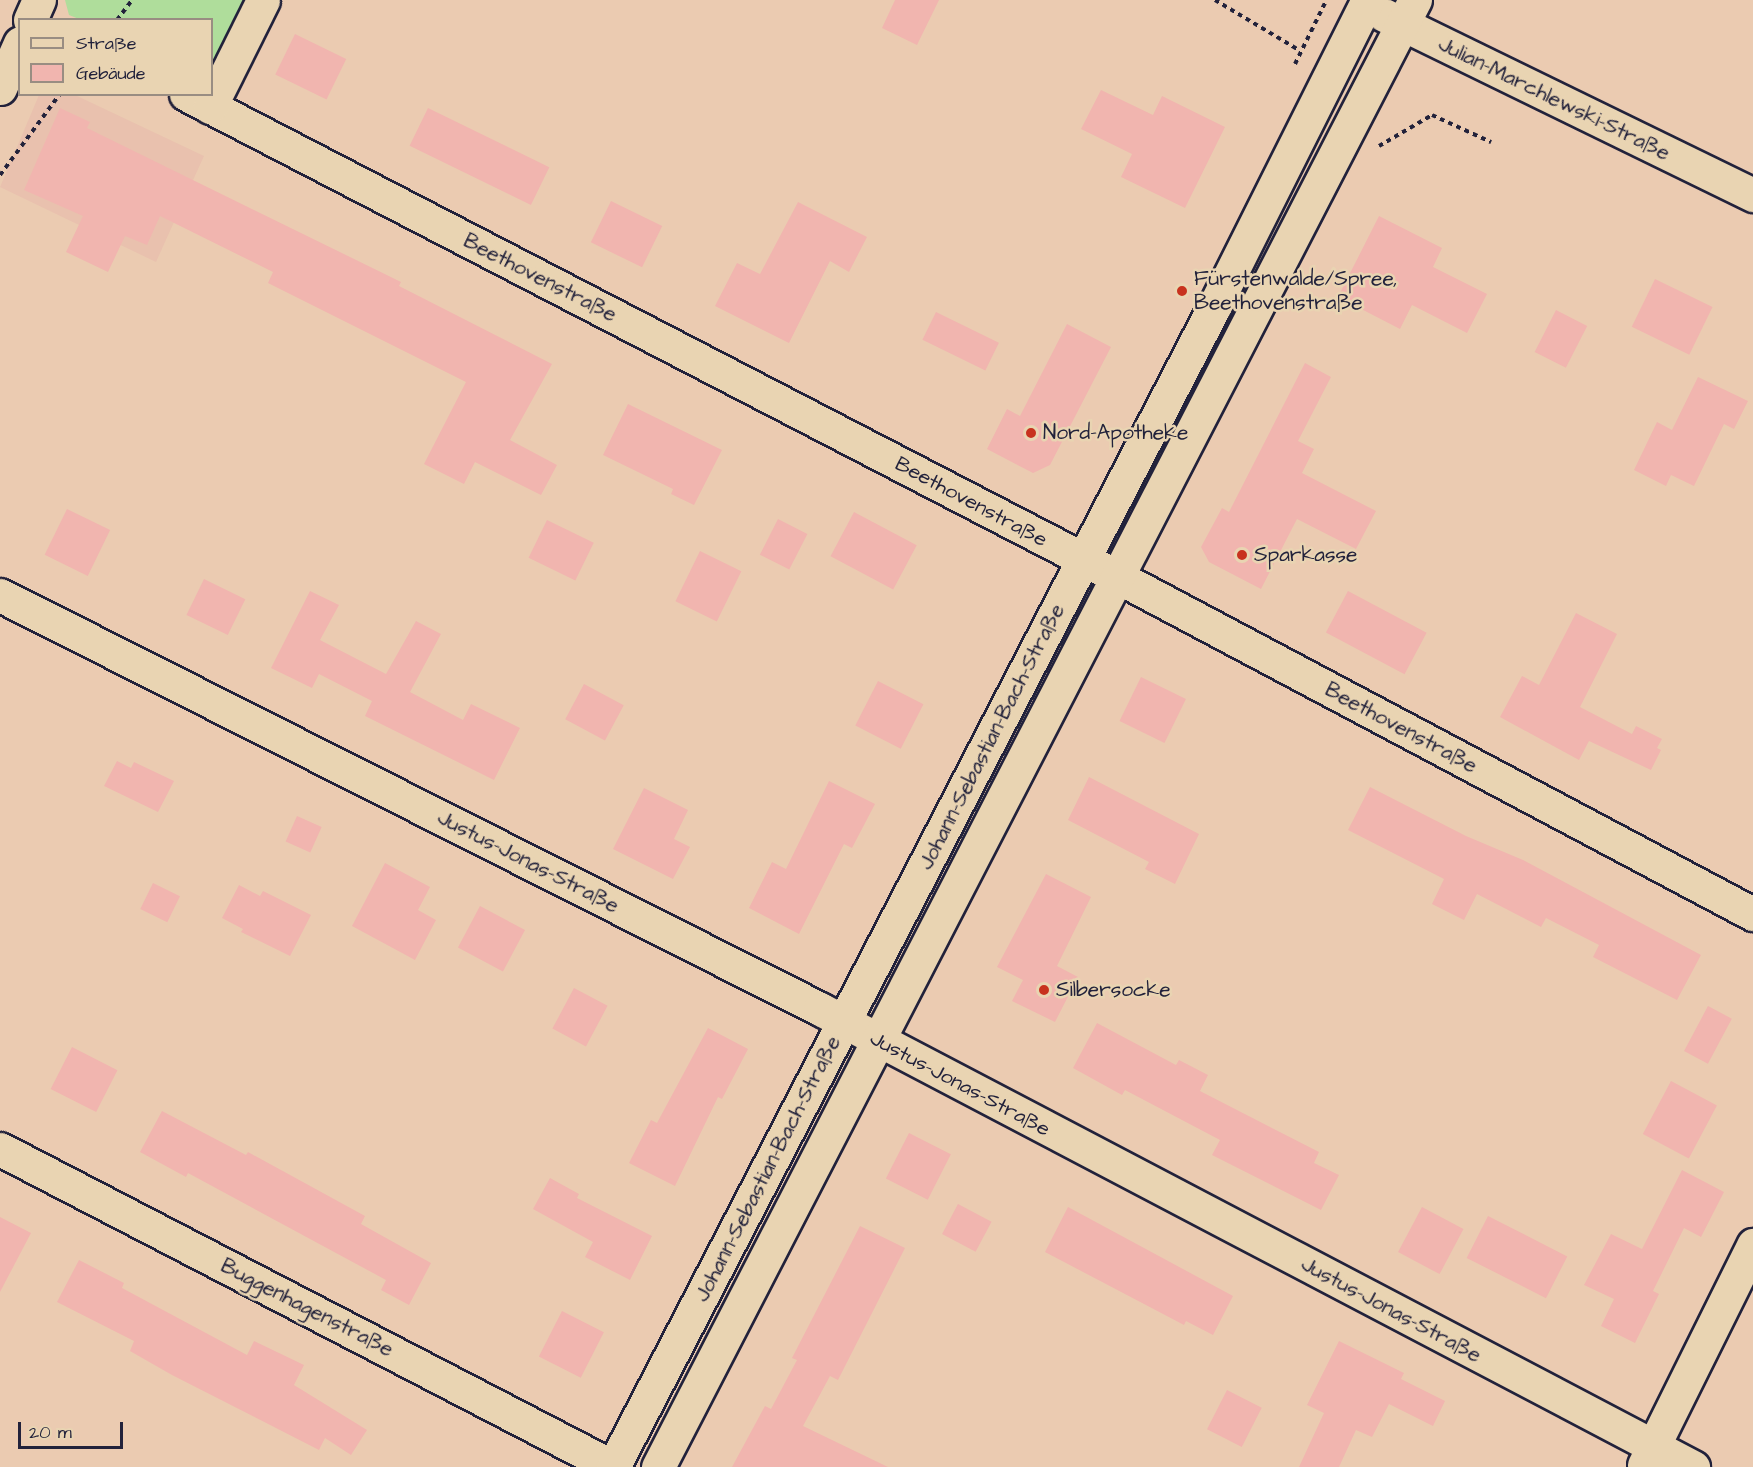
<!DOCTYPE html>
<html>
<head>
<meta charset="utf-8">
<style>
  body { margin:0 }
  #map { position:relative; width:1753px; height:1467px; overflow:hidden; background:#ebcbb1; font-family:"Architects Daughter",sans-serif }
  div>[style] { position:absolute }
  .built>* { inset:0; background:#e9c1ae }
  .green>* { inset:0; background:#afdd9b }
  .building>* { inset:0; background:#f1b5af; transform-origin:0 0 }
  .path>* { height:4px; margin-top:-2px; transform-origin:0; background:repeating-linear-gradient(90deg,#22223b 0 4.5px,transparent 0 9px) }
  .roads { filter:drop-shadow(2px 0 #22223b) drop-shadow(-2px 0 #22223b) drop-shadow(0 2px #22223b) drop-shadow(0 -2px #22223b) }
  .minor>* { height:33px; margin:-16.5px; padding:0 16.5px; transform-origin:16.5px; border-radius:16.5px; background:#e9d4b2 }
  .dots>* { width:16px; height:16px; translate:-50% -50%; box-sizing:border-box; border:3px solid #e9d4b2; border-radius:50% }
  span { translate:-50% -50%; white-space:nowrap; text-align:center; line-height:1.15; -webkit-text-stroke:5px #e9d4b2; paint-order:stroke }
  .street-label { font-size:21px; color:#22223b }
  .poi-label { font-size:21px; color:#22223b }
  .left { translate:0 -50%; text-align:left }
  .legend { position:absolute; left:18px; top:18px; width:195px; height:78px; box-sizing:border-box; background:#e9d4b2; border:2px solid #998d82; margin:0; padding:8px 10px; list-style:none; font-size:18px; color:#22223b }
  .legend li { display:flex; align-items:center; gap:12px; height:30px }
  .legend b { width:30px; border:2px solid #998d82 }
  .scale { position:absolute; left:18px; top:1422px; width:105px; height:27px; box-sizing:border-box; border:3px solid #22223b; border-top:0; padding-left:8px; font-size:18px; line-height:21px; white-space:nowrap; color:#22223b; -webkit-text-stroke:4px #e9d4b2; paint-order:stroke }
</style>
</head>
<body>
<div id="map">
  <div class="built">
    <i style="clip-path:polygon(39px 95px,75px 95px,204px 156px,156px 262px,0 187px)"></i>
  </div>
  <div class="green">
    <i style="clip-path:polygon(65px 0,250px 0,212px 74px,212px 20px,79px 19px,69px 15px)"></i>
  </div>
  <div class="building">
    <i style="clip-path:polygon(895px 0,939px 0,917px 45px,882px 28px)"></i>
    <i style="left:295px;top:34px;width:57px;height:45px;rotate:26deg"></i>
    <i style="clip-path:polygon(1101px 90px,1153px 115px,1162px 96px,1225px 127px,1185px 208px,1121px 177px,1132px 154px,1081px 129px)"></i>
    <i style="clip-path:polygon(60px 108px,90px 122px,87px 128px,401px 282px,399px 286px,552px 364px,510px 440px,557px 465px,541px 495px,475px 462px,464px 484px,424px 464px,466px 382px,268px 283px,273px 272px,160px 216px,147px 245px,125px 236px,108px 272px,66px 252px,83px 216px,24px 190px)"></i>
    <i style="left:428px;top:108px;width:135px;height:42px;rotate:26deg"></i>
    <i style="left:611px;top:201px;width:57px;height:46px;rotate:26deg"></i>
    <i style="clip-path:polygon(798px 202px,867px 237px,849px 272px,830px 261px,789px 343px,715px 306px,737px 263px,760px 274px)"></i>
    <i style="clip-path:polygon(1379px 216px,1442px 248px,1433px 267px,1487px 294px,1467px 333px,1412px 305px,1400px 329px,1338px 297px)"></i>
    <i style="left:1655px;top:279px;width:64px;height:53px;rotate:26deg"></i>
    <i style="left:1556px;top:310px;width:35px;height:47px;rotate:27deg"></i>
    <i style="left:936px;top:312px;width:70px;height:31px;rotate:26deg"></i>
    <i style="clip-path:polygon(1067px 324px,1111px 347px,1050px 465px,1033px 473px,987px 449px,1007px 409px,1020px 416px)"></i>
    <i style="clip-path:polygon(1305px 363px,1331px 377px,1298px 441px,1314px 449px,1302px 473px,1376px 511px,1356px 549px,1297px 519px,1261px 589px,1209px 562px,1201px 547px,1222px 508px,1229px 512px)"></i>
    <i style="clip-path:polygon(1698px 377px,1748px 401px,1734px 429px,1724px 424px,1694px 486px,1671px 475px,1666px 486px,1634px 470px,1657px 422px,1672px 430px)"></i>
    <i style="clip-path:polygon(628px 404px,722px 450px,694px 505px,671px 494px,673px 489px,603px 455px)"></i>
    <i style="left:67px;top:509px;width:48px;height:51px;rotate:26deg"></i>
    <i style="left:854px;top:512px;width:71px;height:50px;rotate:28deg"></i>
    <i style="left:778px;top:519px;width:33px;height:40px;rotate:27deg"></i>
    <i style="left:547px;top:520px;width:52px;height:42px;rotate:26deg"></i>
    <i style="left:700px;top:551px;width:46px;height:56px;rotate:26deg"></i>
    <i style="left:204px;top:579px;width:46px;height:40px;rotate:26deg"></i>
    <i style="clip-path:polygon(310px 591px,339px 605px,320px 640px,386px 674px,416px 621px,441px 634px,410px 692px,463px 720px,471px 704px,520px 728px,494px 780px,365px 716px,372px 701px,319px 674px,312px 688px,271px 668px)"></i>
    <i style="left:1348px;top:591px;width:89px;height:47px;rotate:28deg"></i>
    <i style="clip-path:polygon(1576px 613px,1617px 634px,1580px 707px,1632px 734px,1636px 726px,1662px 739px,1657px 748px,1661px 750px,1651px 770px,1589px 741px,1579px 760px,1500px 717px,1522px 676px,1539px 685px)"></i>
    <i style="left:1141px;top:677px;width:50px;height:49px;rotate:26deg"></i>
    <i style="left:878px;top:681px;width:51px;height:50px;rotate:27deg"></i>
    <i style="left:584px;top:684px;width:45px;height:40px;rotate:28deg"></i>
    <i style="clip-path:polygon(117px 761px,131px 768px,134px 762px,174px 781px,158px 812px,104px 786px)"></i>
    <i style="clip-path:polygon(1089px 777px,1199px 834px,1175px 884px,1145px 869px,1149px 862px,1068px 820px)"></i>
    <i style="clip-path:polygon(829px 781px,875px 804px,852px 848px,844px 844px,799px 934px,749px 908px,772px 862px,786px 869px)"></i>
    <i style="clip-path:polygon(1370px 787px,1466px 836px,1523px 860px,1701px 955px,1677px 1000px,1593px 957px,1599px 945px,1546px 918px,1541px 927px,1477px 894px,1464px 920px,1432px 904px,1444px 879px,1348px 830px)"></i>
    <i style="clip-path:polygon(644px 788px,688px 810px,674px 839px,690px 847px,673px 879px,613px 849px)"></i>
    <i style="left:297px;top:816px;width:27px;height:28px;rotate:24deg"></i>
    <i style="clip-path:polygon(385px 863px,430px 887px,418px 910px,436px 920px,415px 960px,352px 926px)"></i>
    <i style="clip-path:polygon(1046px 874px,1091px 897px,1057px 966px,1078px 977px,1055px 1022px,1012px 1001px,1023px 980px,997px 967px)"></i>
    <i style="left:153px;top:883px;width:30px;height:29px;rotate:26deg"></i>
    <i style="clip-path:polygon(239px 885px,260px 896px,263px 891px,311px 915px,290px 956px,241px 932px,243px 929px,222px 918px)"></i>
    <i style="left:480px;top:906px;width:51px;height:47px;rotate:28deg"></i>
    <i style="left:574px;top:988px;width:38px;height:46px;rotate:28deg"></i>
    <i style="left:1708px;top:1006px;width:27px;height:51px;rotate:28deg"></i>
    <i style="clip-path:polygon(1097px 1023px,1176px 1065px,1179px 1060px,1208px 1075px,1200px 1091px,1319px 1152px,1314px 1163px,1339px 1175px,1321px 1210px,1212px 1155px,1220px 1140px,1125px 1090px,1122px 1095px,1073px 1068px)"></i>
    <i style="clip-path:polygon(708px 1028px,748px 1049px,722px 1099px,718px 1097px,675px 1186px,629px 1163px,651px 1120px,657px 1123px)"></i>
    <i style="left:72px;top:1047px;width:51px;height:47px;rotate:27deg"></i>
    <i style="left:1671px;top:1081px;width:52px;height:60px;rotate:28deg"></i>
    <i style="clip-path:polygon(162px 1111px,246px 1155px,248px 1152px,365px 1216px,361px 1224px,431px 1263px,409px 1305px,381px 1290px,386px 1280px,188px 1173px,186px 1177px,140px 1152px)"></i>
    <i style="left:909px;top:1133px;width:47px;height:51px;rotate:27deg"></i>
    <i style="clip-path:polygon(1682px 1170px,1724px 1192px,1701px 1237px,1684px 1228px,1653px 1291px,1659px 1294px,1635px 1343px,1601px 1326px,1614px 1299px,1584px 1285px,1611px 1234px,1642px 1249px)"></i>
    <i style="clip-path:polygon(550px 1178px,579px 1194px,577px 1198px,652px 1236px,630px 1280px,585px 1257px,593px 1242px,533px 1209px)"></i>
    <i style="left:958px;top:1204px;width:38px;height:34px;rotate:28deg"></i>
    <i style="clip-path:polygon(1068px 1207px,1233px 1296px,1213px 1335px,1186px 1321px,1184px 1325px,1045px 1252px)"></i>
    <i style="left:1422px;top:1207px;width:47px;height:51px;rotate:28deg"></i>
    <i style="left:1488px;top:1216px;width:89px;height:47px;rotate:27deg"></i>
    <i style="clip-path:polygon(0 1217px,31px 1233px,0 1292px)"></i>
    <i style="clip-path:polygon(860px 1226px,905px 1248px,838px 1380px,830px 1376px,803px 1426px,888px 1467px,732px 1467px,765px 1406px,771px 1409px,797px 1360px,792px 1358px)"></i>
    <i style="clip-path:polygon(79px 1260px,124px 1283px,122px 1288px,247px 1355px,254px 1341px,304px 1365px,294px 1385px,367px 1430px,351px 1455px,325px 1438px,319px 1450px,172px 1375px,130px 1351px,134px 1341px,57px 1302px)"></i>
    <i style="left:562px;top:1311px;width:47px;height:51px;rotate:27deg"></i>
    <i style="clip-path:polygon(1339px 1341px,1404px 1373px,1401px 1379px,1445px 1401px,1433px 1426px,1389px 1404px,1372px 1437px,1356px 1430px,1339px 1467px,1299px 1467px,1324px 1413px,1307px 1405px)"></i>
    <i style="left:1227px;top:1390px;width:39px;height:44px;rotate:27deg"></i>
  </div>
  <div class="path">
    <i style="left:1215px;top:0;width:98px;rotate:30.8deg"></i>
    <i style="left:117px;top:20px;width:25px;rotate:-53deg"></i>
    <i style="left:1295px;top:64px;width:70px;rotate:-63.8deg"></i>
    <i style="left:1379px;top:146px;width:61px;rotate:-30.3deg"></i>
    <i style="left:1432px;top:115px;width:65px;rotate:24.6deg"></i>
    <i style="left:0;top:175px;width:101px;rotate:-53.5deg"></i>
  </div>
  <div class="roads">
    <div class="minor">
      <i style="left:1384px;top:15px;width:411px;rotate:26deg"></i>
      <i style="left:30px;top:20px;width:22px;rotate:-66deg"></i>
      <i style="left:0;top:88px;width:49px;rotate:-66deg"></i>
      <i style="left:186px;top:94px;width:1050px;rotate:27.4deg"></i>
      <i style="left:1118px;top:577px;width:719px;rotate:27.96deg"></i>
      <i style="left:210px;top:107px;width:119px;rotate:-63.6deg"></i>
      <i style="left:0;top:595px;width:919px;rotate:26.79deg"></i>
      <i style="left:820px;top:1009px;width:986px;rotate:27.68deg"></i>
      <i style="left:0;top:1149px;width:691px;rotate:27.42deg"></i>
      <i style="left:1644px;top:1465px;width:246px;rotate:-63.6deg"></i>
      <i style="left:613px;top:1467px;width:1306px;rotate:-62.61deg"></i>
      <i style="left:1214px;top:307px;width:343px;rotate:-63.4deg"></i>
      <i style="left:658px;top:1467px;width:1651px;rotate:-62.71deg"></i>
    </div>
  </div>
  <div class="dots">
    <i style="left:1182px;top:291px;background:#c8321e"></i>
    <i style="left:1031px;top:433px;background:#c8321e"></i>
    <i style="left:1242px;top:555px;background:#c8321e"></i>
    <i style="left:1044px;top:990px;background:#c8321e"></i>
  </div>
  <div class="street-label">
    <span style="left:1554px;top:99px;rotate:26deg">Julian-Marchlewski-Straße</span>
    <span style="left:540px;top:278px;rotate:27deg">Beethovenstraße</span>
    <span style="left:971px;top:502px;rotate:28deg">Beethovenstraße</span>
    <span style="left:1401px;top:728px;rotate:28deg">Beethovenstraße</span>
    <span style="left:992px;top:737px;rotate:-63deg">Johann-Sebastian-Bach-Straße</span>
    <span style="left:528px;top:862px;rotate:27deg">Justus-Jonas-Straße</span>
    <span style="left:960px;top:1084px;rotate:28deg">Justus-Jonas-Straße</span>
    <span style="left:768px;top:1169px;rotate:-63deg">Johann-Sebastian-Bach-Straße</span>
    <span style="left:307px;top:1308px;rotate:27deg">Buggenhagenstraße</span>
    <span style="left:1391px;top:1310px;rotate:28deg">Justus-Jonas-Straße</span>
  </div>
  <div class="poi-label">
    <span class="left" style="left:1194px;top:291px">Fürstenwalde/Spree,<br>Beethovenstraße</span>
    <span class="left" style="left:1043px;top:433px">Nord-Apotheke</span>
    <span class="left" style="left:1254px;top:555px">Sparkasse</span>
    <span class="left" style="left:1056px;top:990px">Silbersocke</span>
  </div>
  <ul class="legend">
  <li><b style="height:8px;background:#e9d4b2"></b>Straße</li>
  <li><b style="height:16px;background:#f1b5af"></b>Gebäude</li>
  </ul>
  <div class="scale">20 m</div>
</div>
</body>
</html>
